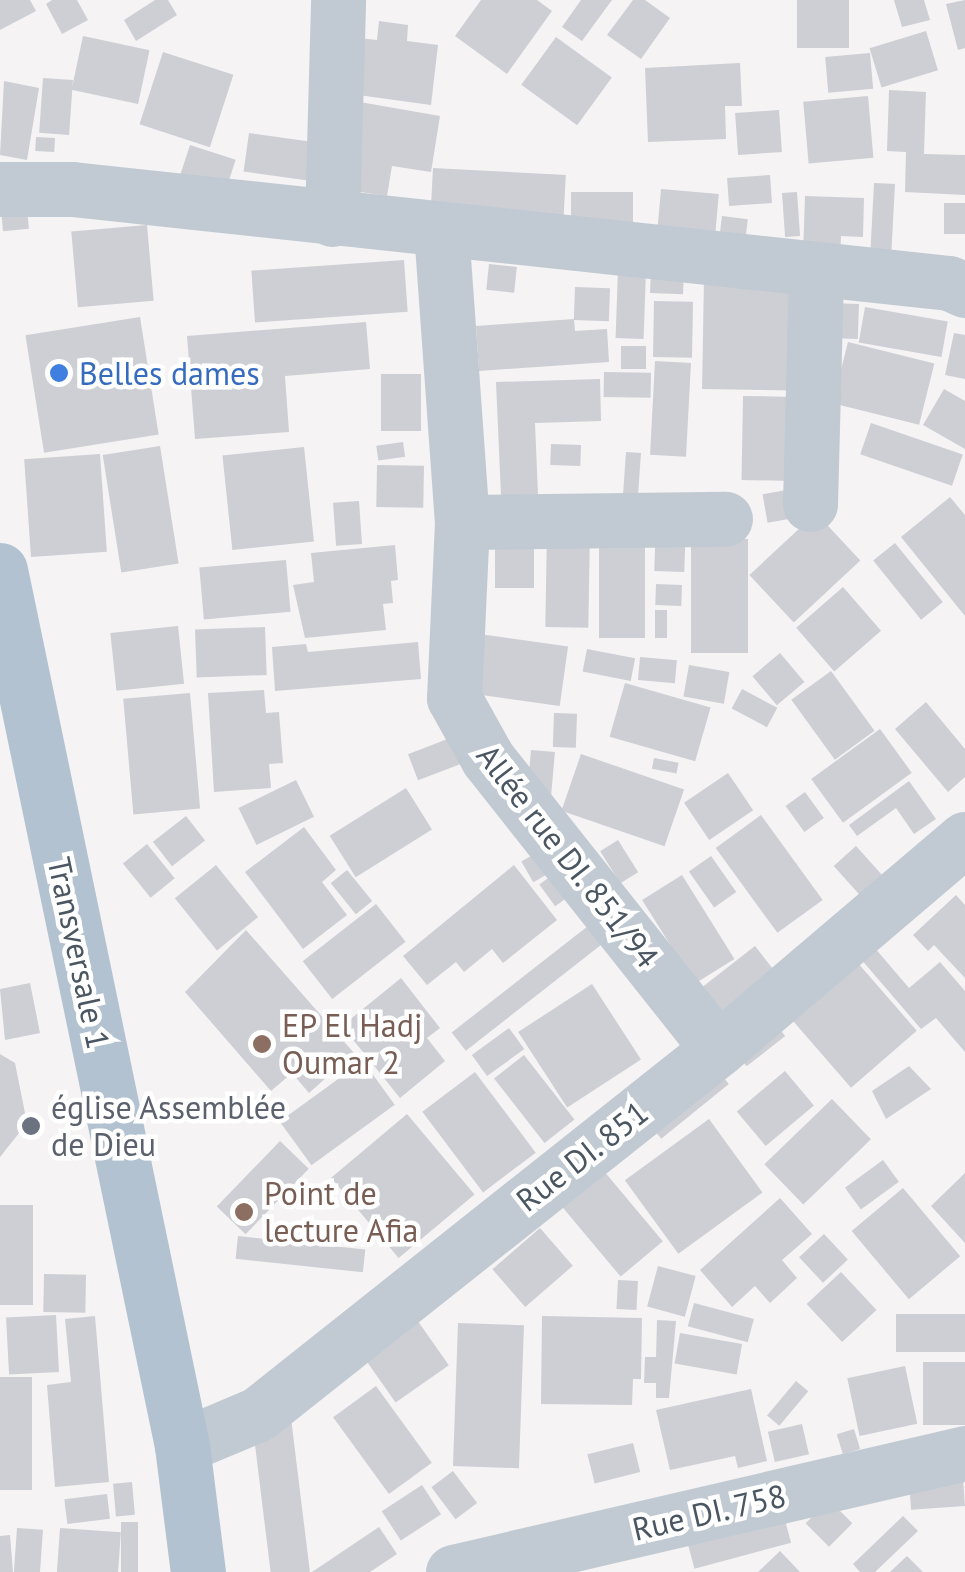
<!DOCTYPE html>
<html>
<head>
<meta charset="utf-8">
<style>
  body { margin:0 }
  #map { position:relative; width:965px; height:1572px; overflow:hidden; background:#f5f3f3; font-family:"PT Sans",sans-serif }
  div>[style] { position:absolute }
  .building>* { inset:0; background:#cdcfd5; transform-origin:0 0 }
  .minor>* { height:55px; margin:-27.5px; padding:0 27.5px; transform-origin:27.5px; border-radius:27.5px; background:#c1cad2 }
  .major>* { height:55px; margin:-27.5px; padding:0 27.5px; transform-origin:27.5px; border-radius:27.5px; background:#b3c2d1 }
  .dots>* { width:28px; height:28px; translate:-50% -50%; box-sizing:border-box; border:5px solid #fff; border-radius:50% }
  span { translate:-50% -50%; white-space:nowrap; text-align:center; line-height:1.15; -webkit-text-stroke:9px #fff; paint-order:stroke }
  .shop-label { font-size:32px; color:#366cbe }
  .left { translate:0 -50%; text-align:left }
  .street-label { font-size:32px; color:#4a5661 }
  .education-label { font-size:32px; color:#785e54 }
  .worship-label { font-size:32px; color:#5b616d }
</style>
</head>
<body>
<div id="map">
  <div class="building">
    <i style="clip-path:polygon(0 0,30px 0,36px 11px,0 30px)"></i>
    <i style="clip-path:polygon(52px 0,77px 0,88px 20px,62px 34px,46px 4px)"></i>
    <i style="clip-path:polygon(155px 0,168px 0,177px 15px,136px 41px,124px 20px)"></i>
    <i style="clip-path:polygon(481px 0,537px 0,552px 11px,507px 74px,455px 36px)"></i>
    <i style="clip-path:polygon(581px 0,612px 0,582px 41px,562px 27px)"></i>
    <i style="clip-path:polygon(633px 0,645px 0,670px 18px,641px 59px,607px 35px)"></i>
    <i style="left:797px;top:0;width:52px;height:48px"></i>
    <i style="clip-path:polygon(894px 0,924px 0,930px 20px,902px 27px)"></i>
    <i style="clip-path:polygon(965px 0,965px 48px,958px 50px,946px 4px)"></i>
    <i style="clip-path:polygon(379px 21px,408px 25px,407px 41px,438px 45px,431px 105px,351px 94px,358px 38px,377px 40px)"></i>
    <i style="left:926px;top:31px;width:41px;height:59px;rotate:73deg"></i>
    <i style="left:83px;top:36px;width:68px;height:55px;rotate:12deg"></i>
    <i style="left:556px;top:37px;width:69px;height:59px;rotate:36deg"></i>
    <i style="left:163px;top:52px;width:74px;height:76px;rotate:18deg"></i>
    <i style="left:870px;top:53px;width:36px;height:45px;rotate:85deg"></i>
    <i style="clip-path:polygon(740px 63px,742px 106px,725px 106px,726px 139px,648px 142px,645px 68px)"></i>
    <i style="left:43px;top:78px;width:30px;height:55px;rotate:4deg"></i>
    <i style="clip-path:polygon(4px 81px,39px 88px,27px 160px,0 155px)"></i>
    <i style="clip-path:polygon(889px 90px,926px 92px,924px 154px,965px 155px,965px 195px,905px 192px,906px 152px,887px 151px)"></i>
    <i style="left:868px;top:96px;width:62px;height:65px;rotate:85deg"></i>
    <i style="clip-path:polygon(354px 101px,440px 116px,431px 172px,392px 166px,387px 196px,340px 189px)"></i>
    <i style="left:779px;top:110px;width:42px;height:44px;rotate:86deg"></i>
    <i style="left:249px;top:133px;width:70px;height:39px;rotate:8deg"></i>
    <i style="left:36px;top:137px;width:19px;height:14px;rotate:3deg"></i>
    <i style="left:190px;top:145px;width:48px;height:34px;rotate:18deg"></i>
    <i style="left:433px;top:168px;width:133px;height:44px;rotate:3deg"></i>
    <i style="left:770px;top:175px;width:28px;height:43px;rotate:86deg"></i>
    <i style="left:874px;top:183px;width:21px;height:72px;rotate:3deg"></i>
    <i style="left:661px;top:189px;width:58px;height:52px;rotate:5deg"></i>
    <i style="left:633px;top:192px;width:31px;height:62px;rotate:90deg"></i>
    <i style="left:797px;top:192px;width:44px;height:15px;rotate:86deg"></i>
    <i style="left:26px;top:196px;width:33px;height:26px;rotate:85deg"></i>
    <i style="clip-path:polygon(805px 196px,864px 198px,863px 237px,841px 236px,840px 257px,803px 255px)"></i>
    <i style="left:944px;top:203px;width:21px;height:31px"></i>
    <i style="left:722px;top:216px;width:26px;height:38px;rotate:7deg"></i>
    <i style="left:147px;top:225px;width:76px;height:76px;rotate:85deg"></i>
    <i style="left:404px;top:260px;width:52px;height:153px;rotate:86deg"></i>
    <i style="left:489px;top:264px;width:28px;height:26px;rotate:6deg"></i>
    <i style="left:651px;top:266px;width:33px;height:27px;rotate:2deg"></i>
    <i style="left:618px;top:269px;width:28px;height:69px;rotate:2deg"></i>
    <i style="left:704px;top:278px;width:90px;height:111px;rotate:1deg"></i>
    <i style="left:575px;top:287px;width:35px;height:33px;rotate:2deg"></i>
    <i style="left:654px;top:301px;width:39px;height:56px;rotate:1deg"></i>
    <i style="left:830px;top:303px;width:29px;height:35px;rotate:2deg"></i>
    <i style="left:865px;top:307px;width:84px;height:36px;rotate:10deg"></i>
    <i style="left:140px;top:317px;width:119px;height:116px;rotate:81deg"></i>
    <i style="clip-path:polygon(574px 319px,575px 331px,607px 329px,609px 362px,479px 371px,476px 326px)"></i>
    <i style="clip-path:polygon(366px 322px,370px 369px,285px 376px,289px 432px,195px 439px,187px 336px)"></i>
    <i style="clip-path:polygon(954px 333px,965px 335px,965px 379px,945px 375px)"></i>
    <i style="left:848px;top:342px;width:89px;height:63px;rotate:14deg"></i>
    <i style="left:621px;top:346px;width:25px;height:23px"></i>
    <i style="left:655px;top:361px;width:36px;height:94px;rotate:3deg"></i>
    <i style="left:604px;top:372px;width:47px;height:25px;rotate:1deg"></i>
    <i style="left:381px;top:374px;width:40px;height:57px"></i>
    <i style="clip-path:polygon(600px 379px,601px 421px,535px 423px,538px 495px,501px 496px,496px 382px)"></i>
    <i style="clip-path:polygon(944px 389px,965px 401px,965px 449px,923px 425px)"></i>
    <i style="left:743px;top:396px;width:52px;height:84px;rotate:1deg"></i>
    <i style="left:871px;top:423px;width:97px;height:33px;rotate:19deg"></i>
    <i style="left:403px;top:442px;width:15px;height:27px;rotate:82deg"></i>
    <i style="left:551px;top:444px;width:30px;height:21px;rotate:2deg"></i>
    <i style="left:160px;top:446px;width:119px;height:58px;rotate:81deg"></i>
    <i style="left:304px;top:447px;width:95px;height:82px;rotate:84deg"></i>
    <i style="left:626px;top:452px;width:15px;height:43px;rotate:4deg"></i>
    <i style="left:100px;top:454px;width:98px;height:76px;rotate:86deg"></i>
    <i style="left:377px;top:465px;width:47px;height:42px;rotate:1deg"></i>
    <i style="left:798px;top:488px;width:29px;height:36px;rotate:80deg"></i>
    <i style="clip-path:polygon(950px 497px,965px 515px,965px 616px,901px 537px)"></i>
    <i style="left:359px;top:501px;width:43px;height:26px;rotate:86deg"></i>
    <i style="left:816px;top:513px;width:65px;height:91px;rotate:47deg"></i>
    <i style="left:656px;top:521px;width:30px;height:50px;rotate:2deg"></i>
    <i style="left:547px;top:530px;width:43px;height:97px;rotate:1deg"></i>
    <i style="left:534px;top:531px;width:57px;height:39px;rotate:90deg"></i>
    <i style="left:599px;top:532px;width:46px;height:106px"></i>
    <i style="left:691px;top:539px;width:57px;height:114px"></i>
    <i style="left:895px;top:543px;width:76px;height:28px;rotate:51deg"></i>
    <i style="clip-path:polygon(395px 545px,398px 580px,391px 581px,393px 603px,383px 604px,386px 630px,305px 638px,293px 585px,314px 582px,311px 553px)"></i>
    <i style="left:286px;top:560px;width:52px;height:87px;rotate:85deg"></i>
    <i style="left:656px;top:584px;width:26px;height:21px;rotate:2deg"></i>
    <i style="left:843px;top:587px;width:58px;height:62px;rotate:49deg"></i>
    <i style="left:655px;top:610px;width:12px;height:28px"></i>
    <i style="left:178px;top:626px;width:58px;height:68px;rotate:84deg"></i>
    <i style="left:265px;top:627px;width:48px;height:70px;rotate:88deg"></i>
    <i style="left:472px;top:633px;width:97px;height:60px;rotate:8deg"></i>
    <i style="clip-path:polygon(418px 642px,421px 679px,275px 691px,272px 647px,306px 644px,308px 652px)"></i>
    <i style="left:587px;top:649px;width:49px;height:23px;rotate:11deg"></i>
    <i style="left:780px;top:653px;width:38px;height:36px;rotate:50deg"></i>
    <i style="left:640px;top:657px;width:37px;height:23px;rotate:5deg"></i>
    <i style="left:689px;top:665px;width:41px;height:32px;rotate:10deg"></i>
    <i style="left:831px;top:671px;width:74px;height:49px;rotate:54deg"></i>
    <i style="left:625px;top:683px;width:89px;height:56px;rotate:16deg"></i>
    <i style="left:742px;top:689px;width:40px;height:22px;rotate:28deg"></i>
    <i style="clip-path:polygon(264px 690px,266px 713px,279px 712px,283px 763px,269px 764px,271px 788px,214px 792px,208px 693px)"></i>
    <i style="left:190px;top:693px;width:116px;height:67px;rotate:85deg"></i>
    <i style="clip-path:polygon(926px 702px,965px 749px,965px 777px,948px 792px,895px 729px)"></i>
    <i style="left:554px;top:713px;width:23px;height:34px;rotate:2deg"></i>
    <i style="left:880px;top:729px;width:54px;height:85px;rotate:54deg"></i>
    <i style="left:450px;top:738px;width:28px;height:45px;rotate:69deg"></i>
    <i style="left:531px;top:750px;width:24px;height:54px;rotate:5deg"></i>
    <i style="left:581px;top:754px;width:109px;height:60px;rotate:19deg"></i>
    <i style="left:654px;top:758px;width:25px;height:11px;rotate:11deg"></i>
    <i style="left:728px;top:773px;width:45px;height:53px;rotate:56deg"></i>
    <i style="left:296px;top:780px;width:41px;height:64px;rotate:64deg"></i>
    <i style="clip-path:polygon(909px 781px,936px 819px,914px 834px,896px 808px,857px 836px,849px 825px)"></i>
    <i style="left:406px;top:788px;width:49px;height:90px;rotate:58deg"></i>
    <i style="left:805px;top:792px;width:32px;height:24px;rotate:54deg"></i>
    <i style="left:761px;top:815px;width:105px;height:56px;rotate:54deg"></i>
    <i style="left:186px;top:816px;width:31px;height:42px;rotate:52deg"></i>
    <i style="clip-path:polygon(304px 827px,336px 870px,322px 882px,347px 915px,303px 949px,245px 872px)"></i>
    <i style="left:618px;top:840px;width:38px;height:21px;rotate:58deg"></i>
    <i style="left:147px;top:844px;width:44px;height:31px;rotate:51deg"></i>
    <i style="left:856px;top:846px;width:46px;height:30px;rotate:48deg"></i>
    <i style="left:543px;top:849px;width:24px;height:25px;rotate:60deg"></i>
    <i style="left:711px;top:856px;width:44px;height:27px;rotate:55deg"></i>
    <i style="left:216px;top:865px;width:67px;height:53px;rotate:51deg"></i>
    <i style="clip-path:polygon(514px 865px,557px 920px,503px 963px,492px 949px,464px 972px,456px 962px,427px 985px,403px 956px)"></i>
    <i style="left:566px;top:865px;width:27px;height:33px;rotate:54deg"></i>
    <i style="left:347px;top:870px;width:40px;height:21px;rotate:51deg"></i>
    <i style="left:682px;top:875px;width:99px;height:47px;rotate:58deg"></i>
    <i style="clip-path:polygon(956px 895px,965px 905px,965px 978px,934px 945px,928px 951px,913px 935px)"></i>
    <i style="left:376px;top:904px;width:48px;height:93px;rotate:52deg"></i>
    <i style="left:588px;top:926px;width:23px;height:173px;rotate:52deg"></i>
    <i style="clip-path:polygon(246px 930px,354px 1053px,309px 1093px,292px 1073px,271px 1091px,185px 992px)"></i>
    <i style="left:755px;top:946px;width:33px;height:81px;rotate:52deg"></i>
    <i style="clip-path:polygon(874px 947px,909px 988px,940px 962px,965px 991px,965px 1052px,936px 1018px,921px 1029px,860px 958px)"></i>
    <i style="left:857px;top:962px;width:91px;height:87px;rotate:49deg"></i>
    <i style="clip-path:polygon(401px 978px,440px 1028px,427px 1038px,445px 1061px,400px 1098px,342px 1026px)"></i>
    <i style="clip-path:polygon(30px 983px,40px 1033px,5px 1040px,0 989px)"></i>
    <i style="left:592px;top:984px;width:90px;height:88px;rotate:57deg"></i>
    <i style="left:771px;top:1018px;width:23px;height:49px;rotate:52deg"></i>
    <i style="left:509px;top:1028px;width:26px;height:46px;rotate:54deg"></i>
    <i style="clip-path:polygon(0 1054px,15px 1063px,27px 1123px,0 1157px)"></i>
    <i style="left:524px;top:1055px;width:82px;height:38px;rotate:52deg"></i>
    <i style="left:363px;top:1061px;width:54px;height:103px;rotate:54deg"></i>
    <i style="clip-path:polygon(909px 1066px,931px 1089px,886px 1119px,872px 1091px)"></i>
    <i style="left:715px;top:1067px;width:22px;height:87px;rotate:51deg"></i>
    <i style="left:785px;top:1071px;width:45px;height:63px;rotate:50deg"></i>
    <i style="left:475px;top:1072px;width:101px;height:66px;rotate:53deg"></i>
    <i style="left:832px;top:1099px;width:56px;height:94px;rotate:46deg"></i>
    <i style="left:407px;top:1114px;width:105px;height:99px;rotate:50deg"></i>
    <i style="left:709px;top:1119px;width:91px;height:104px;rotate:54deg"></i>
    <i style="left:280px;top:1141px;width:40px;height:91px;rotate:44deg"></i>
    <i style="left:883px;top:1160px;width:27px;height:47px;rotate:54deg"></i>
    <i style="left:603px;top:1170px;width:93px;height:55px;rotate:50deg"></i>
    <i style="clip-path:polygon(965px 1173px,965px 1243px,931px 1206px)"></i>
    <i style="left:903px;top:1188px;width:89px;height:67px;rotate:50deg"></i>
    <i style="clip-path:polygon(780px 1198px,812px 1234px,782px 1260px,797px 1278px,770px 1303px,755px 1286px,732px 1307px,700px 1270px)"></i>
    <i style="left:0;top:1205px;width:33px;height:100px"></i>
    <i style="left:540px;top:1228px;width:50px;height:63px;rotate:49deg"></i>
    <i style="left:824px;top:1234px;width:35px;height:34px;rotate:47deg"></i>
    <i style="left:238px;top:1236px;width:128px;height:23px;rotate:6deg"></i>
    <i style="left:658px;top:1266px;width:39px;height:42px;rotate:15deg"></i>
    <i style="left:841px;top:1272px;width:52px;height:47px;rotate:47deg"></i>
    <i style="left:44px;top:1274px;width:42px;height:38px;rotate:1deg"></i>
    <i style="left:618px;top:1280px;width:20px;height:29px;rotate:3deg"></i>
    <i style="left:694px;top:1303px;width:62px;height:24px;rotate:15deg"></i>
    <i style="left:965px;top:1314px;width:38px;height:69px;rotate:90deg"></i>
    <i style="left:56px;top:1315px;width:57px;height:50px;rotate:87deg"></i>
    <i style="clip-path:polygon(95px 1316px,109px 1482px,55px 1487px,47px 1385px,71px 1382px,65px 1319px)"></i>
    <i style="clip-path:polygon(542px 1316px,642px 1318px,641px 1379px,633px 1379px,632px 1405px,541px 1404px)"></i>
    <i style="left:415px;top:1317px;width:59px;height:65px;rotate:55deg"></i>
    <i style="clip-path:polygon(657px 1320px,676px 1321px,669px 1398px,656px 1398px,656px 1383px,644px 1383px,645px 1357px,656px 1357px)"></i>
    <i style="left:458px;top:1323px;width:66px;height:143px;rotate:2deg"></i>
    <i style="left:680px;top:1333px;width:63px;height:31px;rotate:10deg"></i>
    <i style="left:965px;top:1362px;width:63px;height:42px;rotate:90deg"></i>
    <i style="left:905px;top:1366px;width:59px;height:59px;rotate:78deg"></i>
    <i style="left:0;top:1377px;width:32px;height:113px"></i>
    <i style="left:796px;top:1381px;width:16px;height:45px;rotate:40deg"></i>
    <i style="left:376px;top:1386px;width:95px;height:53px;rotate:54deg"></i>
    <i style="clip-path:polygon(751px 1389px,767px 1461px,738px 1468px,735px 1456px,670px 1470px,656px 1410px)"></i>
    <i style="left:291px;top:1418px;width:155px;height:39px;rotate:83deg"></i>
    <i style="left:802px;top:1424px;width:31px;height:35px;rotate:77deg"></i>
    <i style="left:854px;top:1429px;width:21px;height:18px;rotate:73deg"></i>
    <i style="left:633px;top:1443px;width:30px;height:47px;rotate:76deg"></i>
    <i style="left:453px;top:1471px;width:40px;height:27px;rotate:53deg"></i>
    <i style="left:963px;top:1478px;width:28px;height:54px;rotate:86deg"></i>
    <i style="left:132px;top:1482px;width:33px;height:19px;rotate:85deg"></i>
    <i style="left:422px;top:1485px;width:35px;height:48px;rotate:57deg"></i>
    <i style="left:107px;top:1494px;width:25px;height:43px;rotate:83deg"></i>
    <i style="left:829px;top:1500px;width:33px;height:33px;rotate:45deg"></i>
    <i style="left:782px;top:1509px;width:35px;height:100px;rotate:75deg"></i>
    <i style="clip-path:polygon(903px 1516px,918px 1531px,875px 1572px,860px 1572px,853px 1564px)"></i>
    <i style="left:121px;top:1522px;width:17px;height:50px"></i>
    <i style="clip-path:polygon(379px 1527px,397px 1554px,370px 1572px,312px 1572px)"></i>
    <i style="left:17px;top:1528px;width:26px;height:44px;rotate:4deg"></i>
    <i style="left:60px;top:1528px;width:61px;height:44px;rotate:4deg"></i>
    <i style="clip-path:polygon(10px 1535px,13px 1572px,0 1572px,0 1536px)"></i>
    <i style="clip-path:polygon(780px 1551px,800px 1572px,758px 1572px)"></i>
    <i style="clip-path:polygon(907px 1556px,923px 1572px,890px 1572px)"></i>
  </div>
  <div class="minor">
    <i style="left:0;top:189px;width:72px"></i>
    <i style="left:72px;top:189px;width:882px;rotate:6.12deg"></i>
    <i style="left:949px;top:283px;width:17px;rotate:24deg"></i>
    <i style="left:332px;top:219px;width:219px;rotate:-88.4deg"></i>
    <i style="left:441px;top:230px;width:293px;rotate:85.9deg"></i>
    <i style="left:462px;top:522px;width:176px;rotate:92.6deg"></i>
    <i style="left:454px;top:698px;width:70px;rotate:60.9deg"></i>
    <i style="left:488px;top:759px;width:370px;rotate:51.6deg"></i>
    <i style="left:810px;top:504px;width:233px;rotate:-88.5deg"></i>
    <i style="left:462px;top:522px;width:263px;rotate:-0.7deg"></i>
    <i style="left:182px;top:1446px;width:82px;rotate:-22.8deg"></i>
    <i style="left:258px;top:1414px;width:587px;rotate:-38.43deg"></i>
    <i style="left:718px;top:1049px;width:324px;rotate:-40.4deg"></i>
    <i style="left:453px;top:1572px;width:526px;rotate:-13.08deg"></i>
  </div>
  <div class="major">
    <i style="left:0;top:570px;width:895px;rotate:78.26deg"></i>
    <i style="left:182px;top:1446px;width:127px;rotate:82.8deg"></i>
  </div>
  <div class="dots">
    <i style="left:59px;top:373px;background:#3f7fe0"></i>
    <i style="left:262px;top:1044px;background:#8d6e63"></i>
    <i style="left:31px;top:1126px;background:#6b7280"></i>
    <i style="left:244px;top:1212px;background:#8d6e63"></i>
  </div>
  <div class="shop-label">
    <span class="left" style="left:79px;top:373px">Belles dames</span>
  </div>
  <div class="street-label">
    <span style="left:568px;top:856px;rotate:52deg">Allée rue DI. 851/94</span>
    <span style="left:79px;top:953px;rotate:78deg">Transversale 1</span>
    <span style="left:582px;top:1156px;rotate:-38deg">Rue DI. 851</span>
    <span style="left:709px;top:1512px;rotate:-13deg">Rue DI. 758</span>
  </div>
  <div class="education-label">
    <span class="left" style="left:282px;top:1044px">EP El Hadj<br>Oumar 2</span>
    <span class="left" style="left:264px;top:1212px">Point de<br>lecture Afia</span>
  </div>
  <div class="worship-label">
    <span class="left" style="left:51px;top:1126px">église Assemblée<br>de Dieu</span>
  </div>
</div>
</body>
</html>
